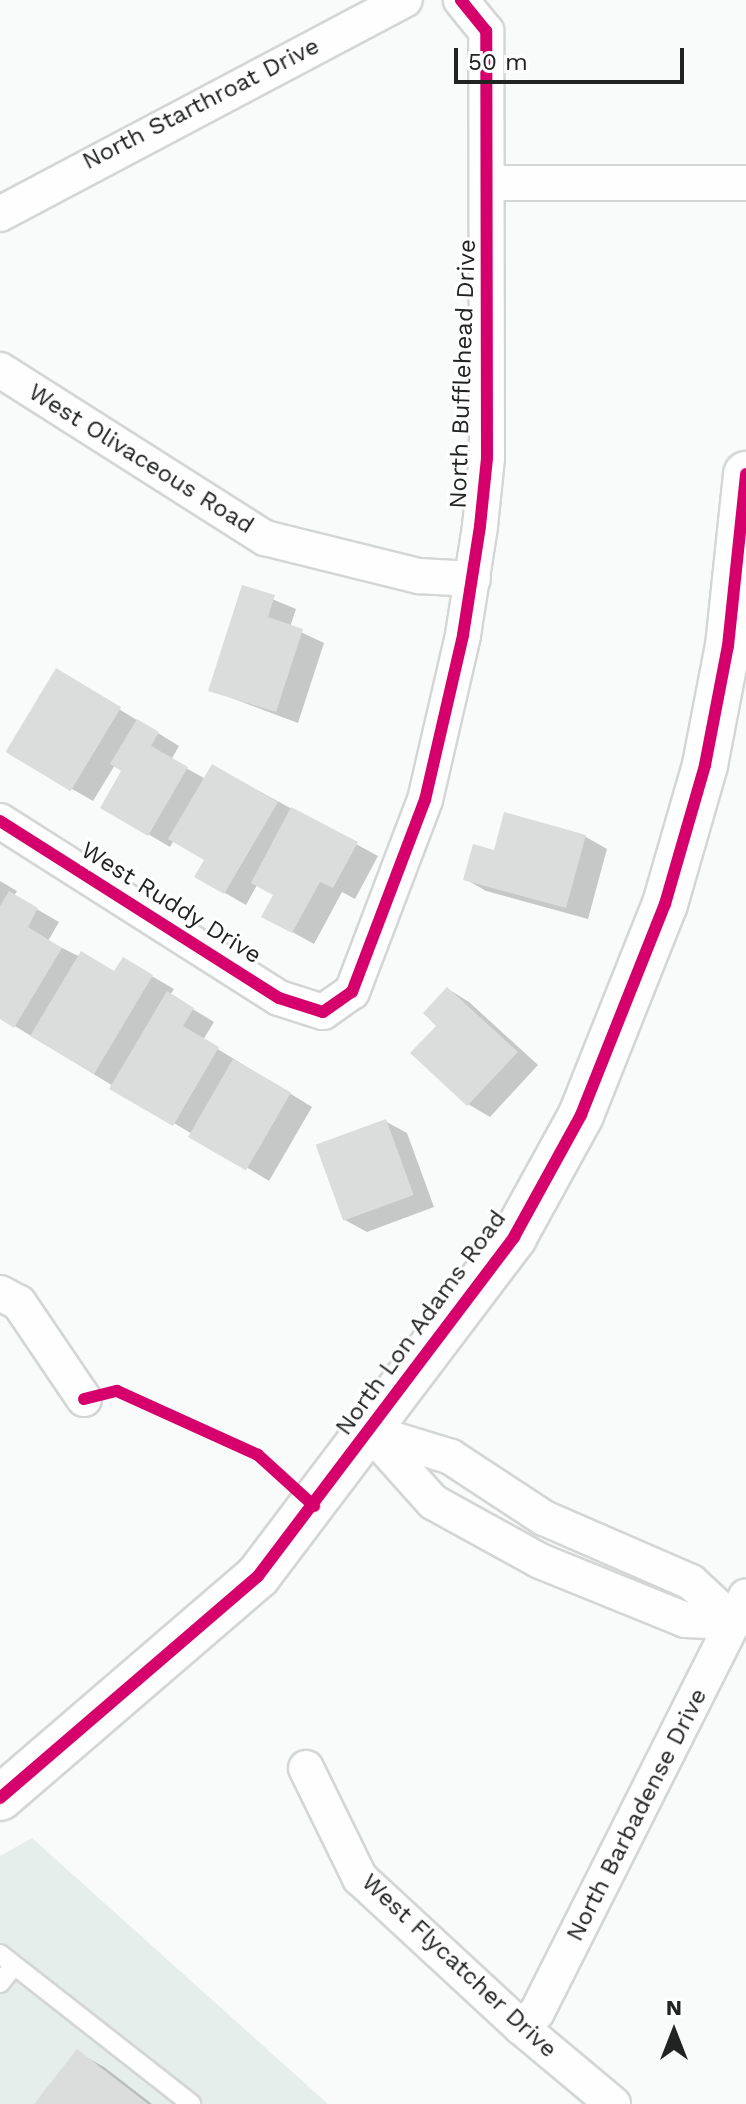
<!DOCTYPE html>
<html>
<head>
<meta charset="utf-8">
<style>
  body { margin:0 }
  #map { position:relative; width:746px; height:2104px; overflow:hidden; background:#f8fbfa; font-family:"Work Sans",sans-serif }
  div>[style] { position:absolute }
  .built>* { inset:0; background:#e6eeeb }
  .shadow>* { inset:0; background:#0003 }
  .building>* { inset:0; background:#dadddc; transform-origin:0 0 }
  .roads { filter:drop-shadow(2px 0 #d4d6d6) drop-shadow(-2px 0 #d4d6d6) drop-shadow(0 2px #d4d6d6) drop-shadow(0 -2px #d4d6d6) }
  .service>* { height:18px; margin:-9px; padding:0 9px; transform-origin:9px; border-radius:9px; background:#fefefe }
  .minor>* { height:34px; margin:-17px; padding:0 17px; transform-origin:17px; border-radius:17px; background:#fefefe }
  .tertiary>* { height:44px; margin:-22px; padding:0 22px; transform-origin:22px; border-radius:22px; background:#fefefe }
  .cycleway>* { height:12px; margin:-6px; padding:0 6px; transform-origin:6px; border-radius:6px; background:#d6006c }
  span { translate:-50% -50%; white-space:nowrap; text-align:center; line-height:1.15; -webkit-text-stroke:6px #fff; paint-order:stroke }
  .street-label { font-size:24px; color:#212322 }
  .north { position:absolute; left:634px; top:1992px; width:80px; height:80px; -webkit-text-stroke:6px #fff; paint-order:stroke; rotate:0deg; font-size:22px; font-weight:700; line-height:32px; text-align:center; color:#212322 }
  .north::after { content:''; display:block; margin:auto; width:28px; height:36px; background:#212322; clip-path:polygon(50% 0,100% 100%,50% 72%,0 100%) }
  .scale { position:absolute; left:454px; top:48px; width:230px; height:36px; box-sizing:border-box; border:4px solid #212322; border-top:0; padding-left:10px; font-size:24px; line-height:28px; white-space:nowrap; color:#212322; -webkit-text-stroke:6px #fff; paint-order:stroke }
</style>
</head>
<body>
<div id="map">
  <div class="built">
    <i style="clip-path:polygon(32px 1838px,328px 2104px,0 2104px,0 1856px)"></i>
  </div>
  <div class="shadow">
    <i style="clip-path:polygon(243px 587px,296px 609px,290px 627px,324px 643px,298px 723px,210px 690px)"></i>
    <i style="clip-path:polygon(57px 671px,179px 746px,171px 760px,206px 779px,213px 766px,378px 856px,355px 899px,342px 892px,314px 944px,285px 928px,275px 895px,257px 885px,246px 905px,197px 877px,207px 859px,174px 840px,170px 847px,102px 807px,124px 770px,115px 765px,93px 801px,8px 752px)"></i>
    <i style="clip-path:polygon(505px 815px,586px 837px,607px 849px,588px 919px,486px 891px,465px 879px,495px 852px)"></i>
    <i style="clip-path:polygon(0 881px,17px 891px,14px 896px,59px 922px,48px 941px,115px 974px,124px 960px,174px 989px,170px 995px,214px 1022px,203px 1040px,312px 1107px,269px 1181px,0 1017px)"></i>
    <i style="clip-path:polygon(448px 989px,469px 1002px,538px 1065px,490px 1117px,468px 1104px,439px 1026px)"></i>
    <i style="clip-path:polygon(385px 1121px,407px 1133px,434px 1207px,367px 1232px,345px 1220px)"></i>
    <i style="clip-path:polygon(77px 2052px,104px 2067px,152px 2104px,36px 2104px)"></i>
  </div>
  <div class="building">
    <i style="clip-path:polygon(242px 585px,275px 595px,268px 617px,303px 629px,276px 712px,208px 691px)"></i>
    <i style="left:56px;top:668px;width:76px;height:98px;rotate:31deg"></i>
    <i style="clip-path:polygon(137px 719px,159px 732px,151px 746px,188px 767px,148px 836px,100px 808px,121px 771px,110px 764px)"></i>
    <i style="clip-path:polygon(212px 764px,278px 802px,224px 894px,194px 877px,204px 860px,168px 839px)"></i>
    <i style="clip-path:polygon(291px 807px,358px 842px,333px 888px,320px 882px,292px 933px,261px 917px,273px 895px,251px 883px)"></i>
    <i style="clip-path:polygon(504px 812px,586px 835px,566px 908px,463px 880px,473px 844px,494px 850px)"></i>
    <i style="clip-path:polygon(9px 891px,38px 908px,28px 927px,62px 948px,14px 1028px,0 1019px,0 906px)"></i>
    <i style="clip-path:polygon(81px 951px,114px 971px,123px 957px,153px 975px,94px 1074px,30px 1036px)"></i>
    <i style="clip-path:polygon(447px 987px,518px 1052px,467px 1106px,410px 1053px,436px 1026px,423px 1013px)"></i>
    <i style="clip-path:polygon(167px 991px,194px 1008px,183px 1026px,219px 1047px,173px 1126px,109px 1089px)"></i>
    <i style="left:233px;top:1059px;width:67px;height:90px;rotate:30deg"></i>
    <i style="left:386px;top:1119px;width:81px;height:75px;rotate:70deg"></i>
    <i style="clip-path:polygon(77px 2049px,148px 2104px,34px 2104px)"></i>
  </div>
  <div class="roads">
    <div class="service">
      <i style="left:0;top:1954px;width:243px;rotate:38.1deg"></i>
      <i style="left:0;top:1983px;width:21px;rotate:-51deg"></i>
    </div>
    <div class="minor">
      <i style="left:490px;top:183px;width:256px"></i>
      <i style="left:0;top:214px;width:458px;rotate:-27.9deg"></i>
      <i style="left:0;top:370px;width:314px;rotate:32.4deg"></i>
      <i style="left:265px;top:538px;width:159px;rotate:13.9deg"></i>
      <i style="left:419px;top:576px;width:54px;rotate:3.2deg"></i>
      <i style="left:0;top:821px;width:330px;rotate:32.4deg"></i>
      <i style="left:279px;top:998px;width:46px;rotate:17.7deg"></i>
      <i style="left:323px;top:1012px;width:35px;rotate:-35deg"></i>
      <i style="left:352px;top:992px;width:205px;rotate:-69.2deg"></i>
      <i style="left:425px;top:800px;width:169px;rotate:-77deg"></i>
      <i style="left:463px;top:635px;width:110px;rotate:-81.1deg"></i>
      <i style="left:480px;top:526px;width:68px;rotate:-84.1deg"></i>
      <i style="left:487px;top:458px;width:427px;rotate:-90.1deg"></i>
      <i style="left:486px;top:31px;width:40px;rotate:-129deg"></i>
      <i style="left:0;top:1293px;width:21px;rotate:28deg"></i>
      <i style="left:19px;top:1303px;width:116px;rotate:55.9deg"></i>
      <i style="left:371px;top:1433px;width:93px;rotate:48.1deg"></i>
      <i style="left:433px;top:1502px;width:122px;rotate:28.9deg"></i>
      <i style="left:540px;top:1561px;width:157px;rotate:22.1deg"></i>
      <i style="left:685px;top:1620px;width:49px;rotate:2.3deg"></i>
      <i style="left:373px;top:1433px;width:82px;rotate:17.1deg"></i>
      <i style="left:451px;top:1457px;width:111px;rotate:33.3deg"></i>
      <i style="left:544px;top:1518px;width:160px;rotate:23.5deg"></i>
      <i style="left:691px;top:1582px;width:59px;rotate:42.9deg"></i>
      <i style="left:306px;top:1768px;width:123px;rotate:63.9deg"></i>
      <i style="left:360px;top:1878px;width:219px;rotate:42.8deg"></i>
      <i style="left:521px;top:2027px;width:120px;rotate:39.9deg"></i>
      <i style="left:521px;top:2027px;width:22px;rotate:-43deg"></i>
      <i style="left:537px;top:2012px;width:465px;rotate:-63.3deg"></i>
    </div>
    <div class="tertiary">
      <i style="left:0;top:1798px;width:340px;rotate:-40.7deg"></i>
      <i style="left:258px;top:1576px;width:425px;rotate:-52.9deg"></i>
      <i style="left:514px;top:1237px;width:139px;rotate:-61.2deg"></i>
      <i style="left:581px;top:1115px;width:227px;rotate:-68.3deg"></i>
      <i style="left:665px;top:904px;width:145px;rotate:-73.9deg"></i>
      <i style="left:705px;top:765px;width:121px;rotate:-79.1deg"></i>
      <i style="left:728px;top:646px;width:173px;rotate:-84deg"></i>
    </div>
  </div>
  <div class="cycleway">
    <i style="left:0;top:821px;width:330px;rotate:32.4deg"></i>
    <i style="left:279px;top:998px;width:46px;rotate:17.7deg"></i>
    <i style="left:323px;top:1012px;width:35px;rotate:-35deg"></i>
    <i style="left:352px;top:992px;width:205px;rotate:-69.2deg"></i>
    <i style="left:425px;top:800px;width:169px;rotate:-77deg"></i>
    <i style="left:463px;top:635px;width:110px;rotate:-81.1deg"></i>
    <i style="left:480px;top:526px;width:68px;rotate:-84.1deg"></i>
    <i style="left:487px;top:458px;width:427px;rotate:-90.1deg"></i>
    <i style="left:486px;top:31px;width:40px;rotate:-129deg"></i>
    <i style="left:84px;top:1399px;width:34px;rotate:-14deg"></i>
    <i style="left:117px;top:1391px;width:155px;rotate:24.4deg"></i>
    <i style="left:258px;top:1455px;width:76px;rotate:42.3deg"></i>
    <i style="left:0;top:1798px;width:340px;rotate:-40.7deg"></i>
    <i style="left:258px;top:1576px;width:425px;rotate:-52.9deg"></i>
    <i style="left:514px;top:1237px;width:139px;rotate:-61.2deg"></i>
    <i style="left:581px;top:1115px;width:227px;rotate:-68.3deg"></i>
    <i style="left:665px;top:904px;width:145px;rotate:-73.9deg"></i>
    <i style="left:705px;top:765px;width:121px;rotate:-79.1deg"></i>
    <i style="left:728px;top:646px;width:173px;rotate:-84deg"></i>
  </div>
  <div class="street-label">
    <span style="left:201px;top:104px;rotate:-27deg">North Starthroat Drive</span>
    <span style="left:463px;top:374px;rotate:-88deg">North Bufflehead Drive</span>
    <span style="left:141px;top:459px;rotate:32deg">West Olivaceous Road</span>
    <span style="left:171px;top:903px;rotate:32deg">West Ruddy Drive</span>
    <span style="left:421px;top:1323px;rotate:-54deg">North Lon Adams Road</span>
    <span style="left:637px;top:1815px;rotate:-63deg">North Barbadense Drive</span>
    <span style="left:459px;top:1966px;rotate:43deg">West Flycatcher Drive</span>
  </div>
  <div class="north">N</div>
  <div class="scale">50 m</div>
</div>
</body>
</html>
